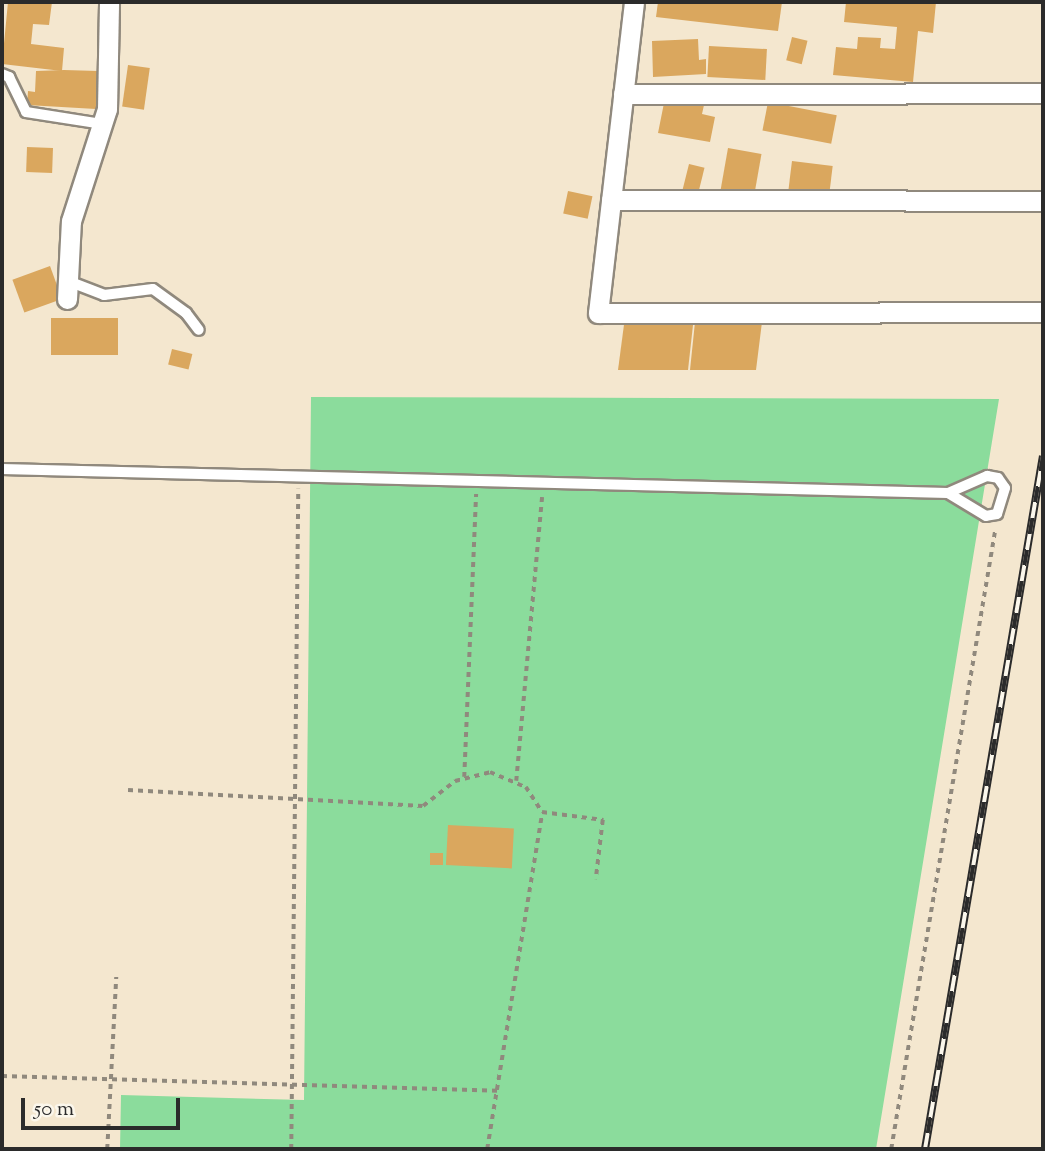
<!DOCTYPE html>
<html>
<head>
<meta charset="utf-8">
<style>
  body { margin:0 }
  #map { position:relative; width:1045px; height:1151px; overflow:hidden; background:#f4e7cf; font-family:"Sorts Mill Goudy",serif }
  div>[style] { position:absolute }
  .green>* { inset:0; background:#8bdc9c }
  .building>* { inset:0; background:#daa75e; transform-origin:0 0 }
  .path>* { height:3.5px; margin-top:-1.75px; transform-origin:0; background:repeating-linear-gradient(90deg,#90897d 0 5px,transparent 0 10px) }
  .roads { filter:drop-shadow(2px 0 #90897d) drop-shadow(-2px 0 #90897d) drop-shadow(0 2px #90897d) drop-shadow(0 -2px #90897d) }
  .service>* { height:10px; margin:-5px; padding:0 5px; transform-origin:5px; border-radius:5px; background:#fff }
  .minor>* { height:19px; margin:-9.5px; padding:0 9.5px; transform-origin:9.5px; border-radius:9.5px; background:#fff }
  .rail>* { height:8px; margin-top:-4px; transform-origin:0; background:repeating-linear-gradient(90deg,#fbf7ec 0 16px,#2b2b2b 0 32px); box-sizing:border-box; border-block:2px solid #2b2b2b }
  span { translate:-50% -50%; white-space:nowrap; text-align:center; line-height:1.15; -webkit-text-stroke:5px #fbf7ec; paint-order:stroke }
  .frame { position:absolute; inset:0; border:4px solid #2b2b2b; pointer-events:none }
  .scale { position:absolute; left:21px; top:1098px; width:159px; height:32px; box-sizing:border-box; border:4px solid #2b2b2b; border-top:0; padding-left:9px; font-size:21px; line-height:24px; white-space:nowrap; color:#2b2b2b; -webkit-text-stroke:5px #fbf7ec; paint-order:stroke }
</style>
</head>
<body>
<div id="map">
  <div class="green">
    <i style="clip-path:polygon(311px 397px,999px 399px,876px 1149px,120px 1149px,121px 1095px,304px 1100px)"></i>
  </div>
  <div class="building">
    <i style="clip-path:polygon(8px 2px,52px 2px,49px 25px,33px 24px,31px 44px,64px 48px,62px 71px,2px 64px)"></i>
    <i style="clip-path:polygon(658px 2px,782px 2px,778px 31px,656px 17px)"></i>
    <i style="clip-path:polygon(846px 2px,936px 2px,933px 33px,918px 31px,913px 82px,833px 75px,836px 47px,857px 49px,858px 37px,881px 38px,880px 48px,895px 49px,897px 27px,844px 22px)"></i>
    <i style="left:792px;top:37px;width:16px;height:24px;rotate:14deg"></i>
    <i style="clip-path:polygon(698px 39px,699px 60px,706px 59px,706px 74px,653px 77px,652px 41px)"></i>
    <i style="left:709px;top:46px;width:58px;height:31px;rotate:3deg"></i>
    <i style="left:128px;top:65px;width:22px;height:42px;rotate:8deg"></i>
    <i style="clip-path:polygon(64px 70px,98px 71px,96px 109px,27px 105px,28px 91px,35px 92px,36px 71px)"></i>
    <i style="clip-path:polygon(665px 98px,704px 105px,702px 114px,715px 117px,710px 142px,658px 133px)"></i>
    <i style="left:768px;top:102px;width:70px;height:29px;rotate:11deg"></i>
    <i style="left:27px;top:147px;width:26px;height:25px;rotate:2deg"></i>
    <i style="left:728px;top:148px;width:34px;height:44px;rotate:10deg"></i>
    <i style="left:792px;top:161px;width:41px;height:29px;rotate:7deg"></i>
    <i style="left:689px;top:164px;width:16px;height:27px;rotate:14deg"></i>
    <i style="left:568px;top:191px;width:25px;height:23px;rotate:12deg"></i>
    <i style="left:50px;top:266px;width:35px;height:40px;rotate:70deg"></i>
    <i style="clip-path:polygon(625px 317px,693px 325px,688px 370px,618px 370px)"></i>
    <i style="left:51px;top:318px;width:67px;height:37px"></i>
    <i style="clip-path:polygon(724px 318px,762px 322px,756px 370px,690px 370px,695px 322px,723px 325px)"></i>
    <i style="left:172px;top:349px;width:21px;height:16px;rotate:14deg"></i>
    <i style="left:448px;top:825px;width:66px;height:40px;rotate:3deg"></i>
    <i style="left:430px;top:853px;width:13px;height:12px"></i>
  </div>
  <div class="path">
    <i style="left:464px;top:777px;width:283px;rotate:-87.6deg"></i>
    <i style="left:516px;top:781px;width:285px;rotate:-84.8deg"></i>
    <i style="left:128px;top:790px;width:295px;rotate:3.1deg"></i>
    <i style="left:423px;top:806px;width:41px;rotate:-38deg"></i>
    <i style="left:455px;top:781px;width:36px;rotate:-14deg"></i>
    <i style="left:490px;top:772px;width:39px;rotate:23deg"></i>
    <i style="left:526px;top:787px;width:30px;rotate:57deg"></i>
    <i style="left:542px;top:812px;width:62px;rotate:7.5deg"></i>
    <i style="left:603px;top:820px;width:60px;rotate:96.7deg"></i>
    <i style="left:2px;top:1076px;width:496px;rotate:1.7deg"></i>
    <i style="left:107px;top:1149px;width:172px;rotate:-87deg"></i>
    <i style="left:291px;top:1149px;width:660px;rotate:-89.39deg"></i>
    <i style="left:487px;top:1149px;width:340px;rotate:-80.7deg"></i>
    <i style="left:891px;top:1149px;width:628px;rotate:-80.46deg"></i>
  </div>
  <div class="roads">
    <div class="service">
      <i style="left:2px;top:74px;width:8px;rotate:23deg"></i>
      <i style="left:9px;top:77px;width:39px;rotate:64deg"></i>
      <i style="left:26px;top:112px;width:78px;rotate:8.9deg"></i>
      <i style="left:68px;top:281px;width:39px;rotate:21deg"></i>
      <i style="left:104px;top:295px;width:49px;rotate:-7deg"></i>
      <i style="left:153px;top:289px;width:41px;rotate:36deg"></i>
      <i style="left:186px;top:313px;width:21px;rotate:53deg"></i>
      <i style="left:2px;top:469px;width:946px;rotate:1.45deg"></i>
      <i style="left:987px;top:476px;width:11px;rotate:10deg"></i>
      <i style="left:998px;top:478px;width:12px;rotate:55deg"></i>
      <i style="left:1005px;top:488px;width:27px;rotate:107deg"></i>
      <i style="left:997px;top:514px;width:11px;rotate:170deg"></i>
      <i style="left:986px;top:516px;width:44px;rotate:-148.8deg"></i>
      <i style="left:948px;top:493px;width:43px;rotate:-23.6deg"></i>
    </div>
    <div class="minor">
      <i style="left:634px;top:2px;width:313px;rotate:96.6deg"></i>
      <i style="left:598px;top:313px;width:445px;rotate:-0.1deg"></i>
      <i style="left:623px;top:94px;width:420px;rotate:-0.1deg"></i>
      <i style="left:611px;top:200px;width:432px;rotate:0.1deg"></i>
      <i style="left:67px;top:299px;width:78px;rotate:-87.1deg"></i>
      <i style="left:71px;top:221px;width:118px;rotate:-72.2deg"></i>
      <i style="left:107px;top:109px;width:107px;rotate:-88.9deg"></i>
    </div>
  </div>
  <div class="rail">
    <i style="left:925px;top:1149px;width:703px;rotate:-80.34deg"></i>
  </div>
  <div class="frame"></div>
  <div class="scale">50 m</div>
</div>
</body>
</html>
